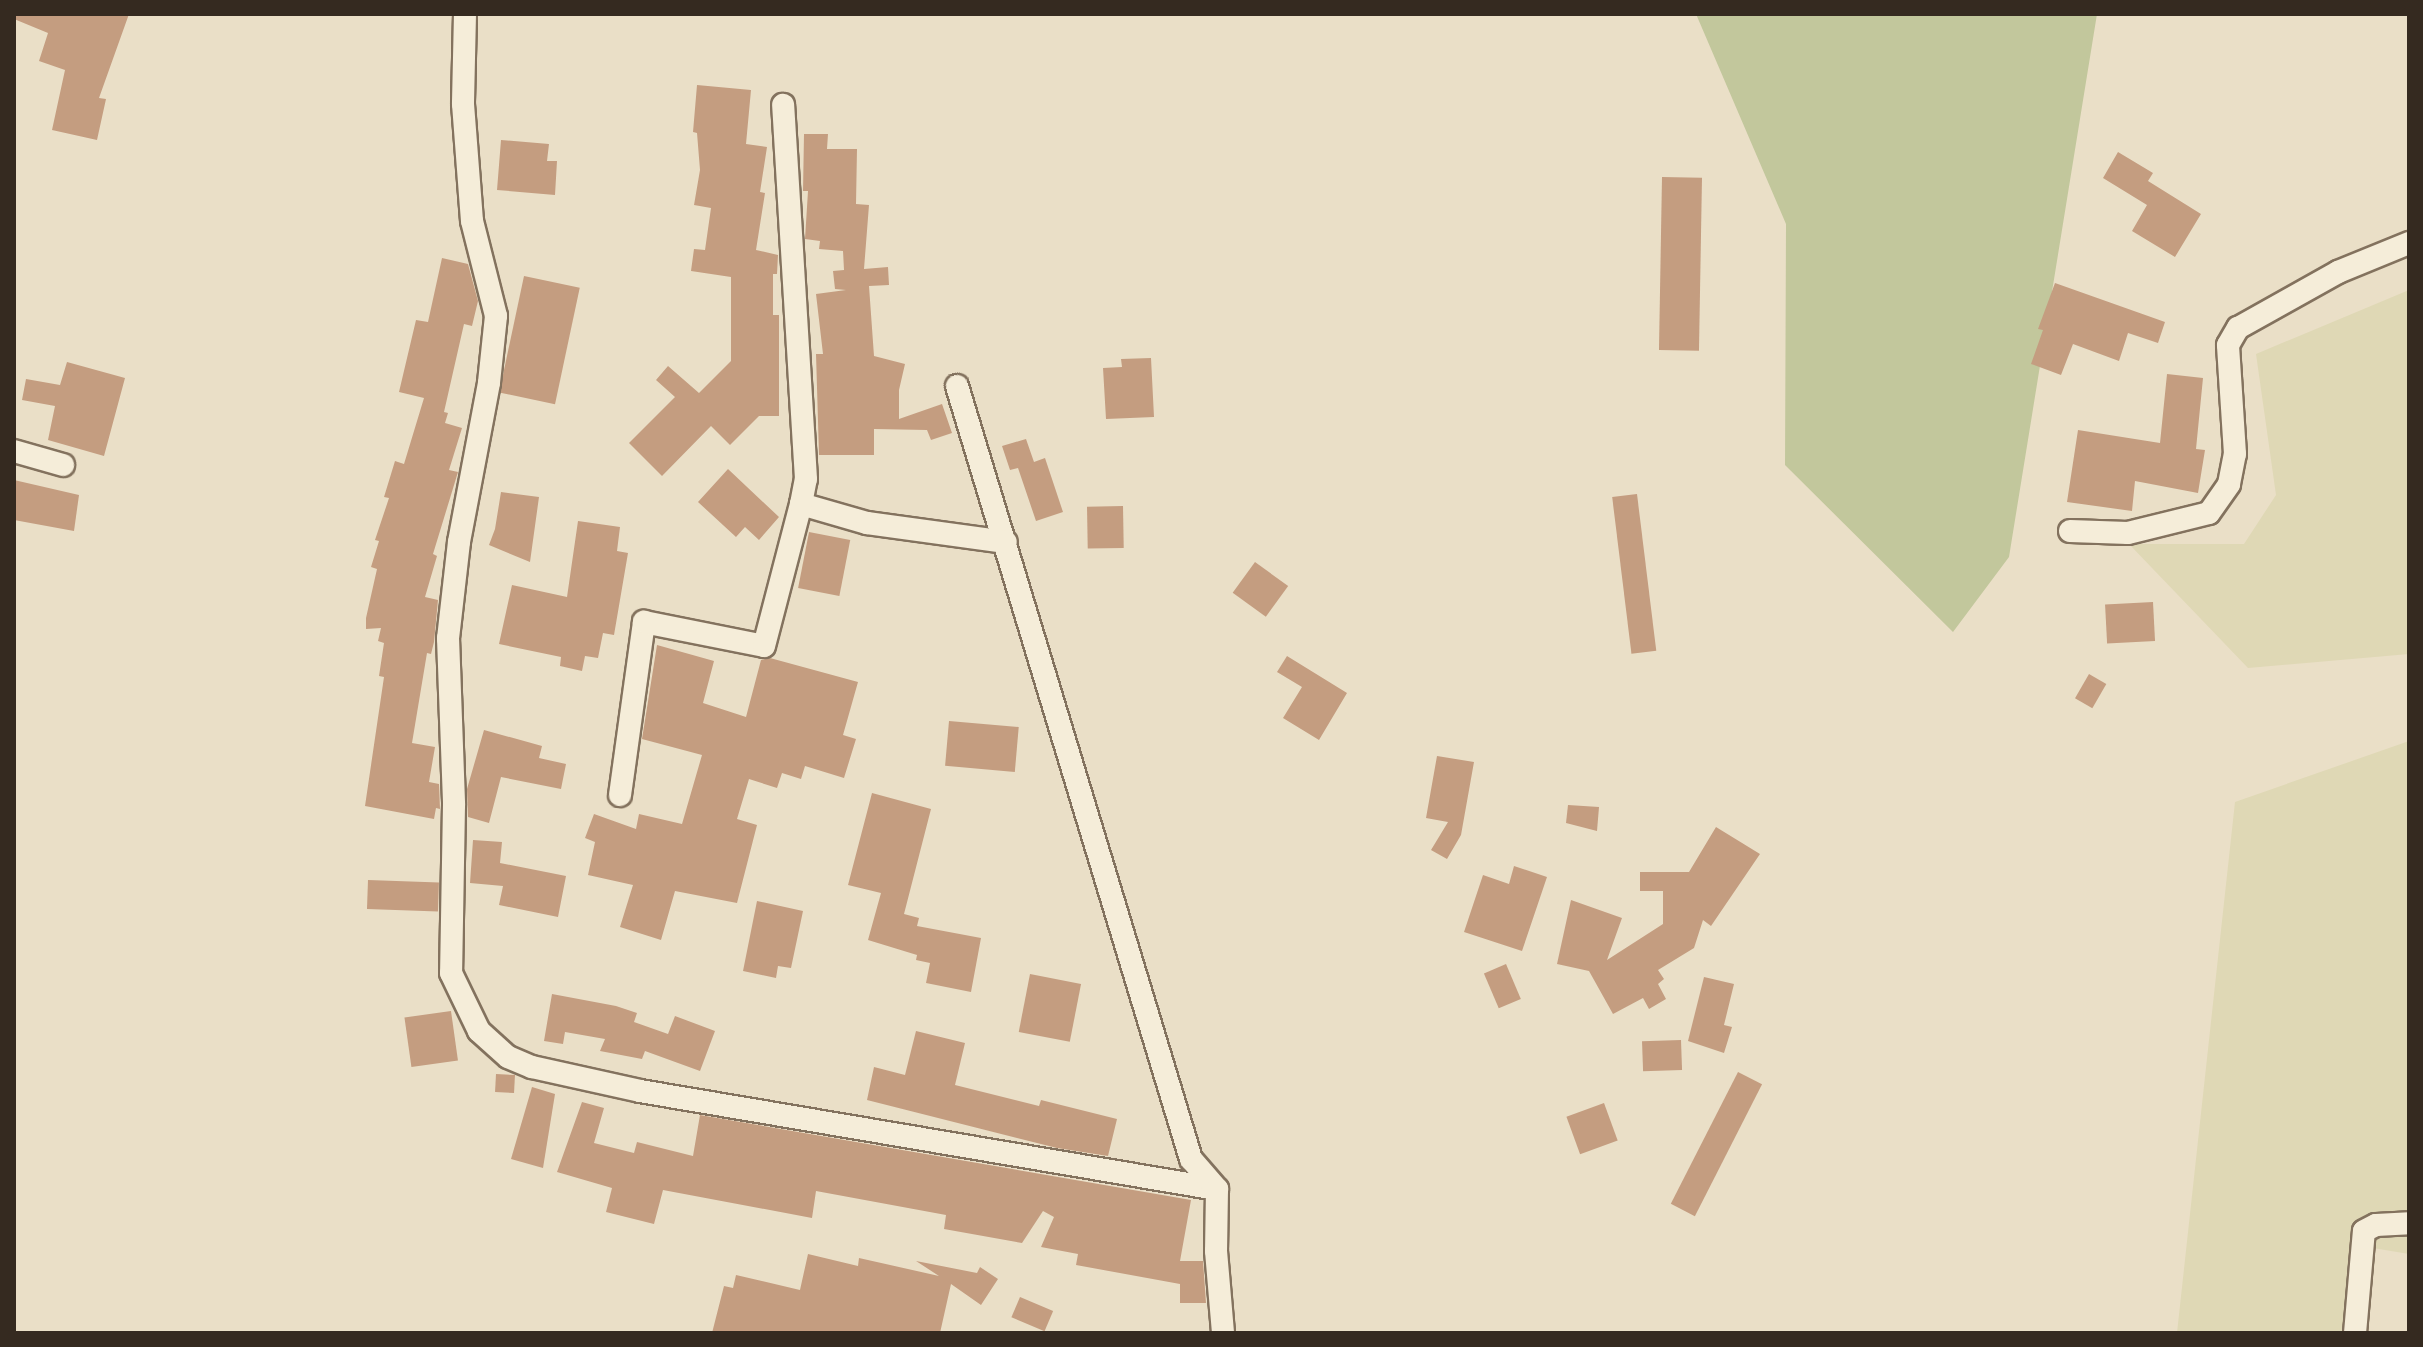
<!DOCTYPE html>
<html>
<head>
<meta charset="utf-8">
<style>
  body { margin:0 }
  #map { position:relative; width:2423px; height:1347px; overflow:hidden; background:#eadfc7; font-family:Georgia,serif }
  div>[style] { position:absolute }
  .farmland>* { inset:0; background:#dfd8b5 }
  .green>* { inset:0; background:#c2c79c }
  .building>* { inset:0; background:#c49d80; transform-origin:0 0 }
  .roads { filter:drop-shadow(2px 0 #83725e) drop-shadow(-2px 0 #83725e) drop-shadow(0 2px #83725e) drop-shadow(0 -2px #83725e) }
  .street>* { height:22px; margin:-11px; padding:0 11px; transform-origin:11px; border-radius:11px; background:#f5edd9 }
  span { translate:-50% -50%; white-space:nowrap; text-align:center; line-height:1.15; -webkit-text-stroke:6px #f2ead6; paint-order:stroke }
  .frame { position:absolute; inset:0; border:16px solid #352a20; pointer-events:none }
</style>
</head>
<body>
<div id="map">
  <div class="farmland">
    <i style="clip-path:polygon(2409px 290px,2409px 654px,2248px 668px,2129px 544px,2244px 544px,2276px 495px,2256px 354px)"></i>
    <i style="clip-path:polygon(2409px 741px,2409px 1254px,2367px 1247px,2358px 1333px,2177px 1333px,2235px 802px)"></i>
  </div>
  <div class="green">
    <i style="clip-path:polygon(1696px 14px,2097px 14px,2009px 557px,1953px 632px,1785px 465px,1786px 224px)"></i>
  </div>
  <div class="building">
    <i style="clip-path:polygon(14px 14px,129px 14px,99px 98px,106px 99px,97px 140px,52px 130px,65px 70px,39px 61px,48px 33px,14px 19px)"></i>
    <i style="clip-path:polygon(697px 85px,751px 90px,746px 144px,767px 147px,760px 192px,765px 193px,756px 250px,778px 255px,777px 274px,773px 274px,773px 315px,779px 315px,779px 416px,759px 416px,730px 445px,711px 426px,662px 476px,629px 443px,675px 397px,656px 380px,668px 366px,699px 393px,731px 361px,731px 277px,691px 271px,694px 249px,705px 250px,711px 208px,694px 205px,700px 170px,697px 133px,693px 132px)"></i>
    <i style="clip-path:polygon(804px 134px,828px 134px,827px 149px,857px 149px,856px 204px,869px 205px,864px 269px,888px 267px,889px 285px,869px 286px,874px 356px,905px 364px,899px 390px,899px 419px,942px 404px,952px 433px,931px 440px,927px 430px,874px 429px,874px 455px,819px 455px,816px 354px,823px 354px,816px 294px,846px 290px,835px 289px,833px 271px,844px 270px,843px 251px,819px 249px,820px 241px,805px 239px,808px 191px,803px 191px)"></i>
    <i style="clip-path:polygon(501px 140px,549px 144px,547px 161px,557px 161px,555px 195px,497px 190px)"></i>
    <i style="clip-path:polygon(2118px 152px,2153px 173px,2148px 181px,2201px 214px,2175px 257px,2132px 231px,2147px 205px,2103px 178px)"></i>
    <i style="left:1662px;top:177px;width:40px;height:173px;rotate:1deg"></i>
    <i style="clip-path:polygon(442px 258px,468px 264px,478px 301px,472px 326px,464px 324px,444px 412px,448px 413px,445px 423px,462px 428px,449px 470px,458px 472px,433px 554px,437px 556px,425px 597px,438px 600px,434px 642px,431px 654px,427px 653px,412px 743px,435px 747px,429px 782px,439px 784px,440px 809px,436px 808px,434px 819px,365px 806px,384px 677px,379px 676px,384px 643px,378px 641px,381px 628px,366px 629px,366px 618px,377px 569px,371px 567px,379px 541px,375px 540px,389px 498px,384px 497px,395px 461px,404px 464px,424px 398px,399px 392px,416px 320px,428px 322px)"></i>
    <i style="left:524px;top:276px;width:57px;height:119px;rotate:12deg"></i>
    <i style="clip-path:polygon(2055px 283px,2165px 322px,2158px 343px,2128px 333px,2119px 361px,2073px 344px,2061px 375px,2031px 364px,2043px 330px,2038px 329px)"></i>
    <i style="clip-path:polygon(1151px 358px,1154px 417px,1106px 419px,1103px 368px,1122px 367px,1121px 359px)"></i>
    <i style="clip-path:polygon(67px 362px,125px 378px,104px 456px,48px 440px,55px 406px,22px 400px,26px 379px,60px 385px)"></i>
    <i style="clip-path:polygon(2167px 374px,2203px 378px,2196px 449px,2205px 450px,2198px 493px,2135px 481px,2132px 511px,2067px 502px,2078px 430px,2160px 443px)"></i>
    <i style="clip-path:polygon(1026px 439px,1034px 462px,1045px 458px,1063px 512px,1036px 521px,1018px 468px,1010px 470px,1002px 446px)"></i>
    <i style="clip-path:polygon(728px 469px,779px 517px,759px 540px,745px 527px,736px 537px,698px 502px)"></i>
    <i style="clip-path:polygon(14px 480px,79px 495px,74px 531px,14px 520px)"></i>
    <i style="clip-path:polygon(501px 492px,539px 497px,530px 562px,489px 545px,495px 529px)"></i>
    <i style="left:1637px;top:494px;width:158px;height:25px;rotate:83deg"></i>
    <i style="left:1123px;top:506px;width:42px;height:36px;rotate:89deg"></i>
    <i style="clip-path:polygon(578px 521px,620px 527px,617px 551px,628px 553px,614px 635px,603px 633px,598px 658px,585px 656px,582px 671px,560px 666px,561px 657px,499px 644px,512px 585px,567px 597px)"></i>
    <i style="left:809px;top:532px;width:42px;height:57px;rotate:11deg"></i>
    <i style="left:1255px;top:562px;width:41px;height:38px;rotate:36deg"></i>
    <i style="left:2153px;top:602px;width:39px;height:48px;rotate:87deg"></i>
    <i style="clip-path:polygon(657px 645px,714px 661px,703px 703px,746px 717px,761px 660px,770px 658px,858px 682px,843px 735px,856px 739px,844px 778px,805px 766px,801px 779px,782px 773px,777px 788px,749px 779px,737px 819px,757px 825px,737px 903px,675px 891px,661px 940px,620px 927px,633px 885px,588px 875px,595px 842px,585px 838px,594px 814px,636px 829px,639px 814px,682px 824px,702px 755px,642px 739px)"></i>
    <i style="clip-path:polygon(1287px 656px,1347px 693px,1319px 740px,1283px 718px,1302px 687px,1277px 672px)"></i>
    <i style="left:2089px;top:674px;width:20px;height:28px;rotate:30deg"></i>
    <i style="left:949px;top:721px;width:70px;height:45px;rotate:5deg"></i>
    <i style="clip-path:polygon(484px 730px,542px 746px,539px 758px,566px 764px,561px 789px,501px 777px,489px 823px,468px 817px,467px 789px)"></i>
    <i style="clip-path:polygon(1437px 756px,1474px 762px,1461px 835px,1447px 859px,1431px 850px,1448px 822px,1426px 818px)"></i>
    <i style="clip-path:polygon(872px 793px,931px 809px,904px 914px,919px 918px,917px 926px,981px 938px,971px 992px,926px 983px,930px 963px,916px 960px,917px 955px,868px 940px,881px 893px,848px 885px)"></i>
    <i style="clip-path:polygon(1568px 805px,1599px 807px,1597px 831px,1566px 823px)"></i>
    <i style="clip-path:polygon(1716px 827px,1760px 854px,1711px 926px,1703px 920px,1694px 948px,1658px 970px,1664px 979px,1658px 984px,1666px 999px,1649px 1009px,1643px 998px,1613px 1014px,1589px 971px,1557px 964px,1571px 900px,1622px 918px,1607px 960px,1663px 924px,1663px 891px,1640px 891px,1640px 872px,1689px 872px)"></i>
    <i style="clip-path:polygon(473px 840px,502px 842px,500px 863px,566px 876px,558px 917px,499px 905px,503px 886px,470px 883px)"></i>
    <i style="clip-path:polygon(1514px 866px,1547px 877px,1522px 951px,1464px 932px,1483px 875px,1509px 884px)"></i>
    <i style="left:368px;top:880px;width:71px;height:29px;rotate:2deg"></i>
    <i style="clip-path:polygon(757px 901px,803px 911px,791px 968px,778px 966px,776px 978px,743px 971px)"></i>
    <i style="left:1506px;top:964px;width:38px;height:24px;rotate:67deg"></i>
    <i style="left:1030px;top:974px;width:52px;height:59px;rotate:11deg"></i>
    <i style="clip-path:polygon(1704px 977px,1734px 984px,1724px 1025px,1732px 1027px,1724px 1053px,1688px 1041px)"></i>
    <i style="clip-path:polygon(552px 994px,616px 1006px,637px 1013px,634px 1022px,668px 1034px,675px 1016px,715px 1031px,700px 1071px,645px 1051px,642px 1059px,600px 1051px,605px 1039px,565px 1032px,563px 1044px,544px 1041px)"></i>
    <i style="left:451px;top:1011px;width:50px;height:47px;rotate:82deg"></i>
    <i style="clip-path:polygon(916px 1031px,965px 1043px,955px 1085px,1039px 1106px,1041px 1100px,1117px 1119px,1108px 1156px,1057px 1148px,867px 1100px,874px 1067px,905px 1075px)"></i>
    <i style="left:1681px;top:1040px;width:30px;height:39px;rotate:88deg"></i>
    <i style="left:1738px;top:1072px;width:27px;height:148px;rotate:27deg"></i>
    <i style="left:496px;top:1074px;width:19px;height:18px;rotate:3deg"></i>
    <i style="clip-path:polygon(532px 1087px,555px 1094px,543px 1168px,511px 1159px)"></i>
    <i style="clip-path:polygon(582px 1102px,604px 1108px,594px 1143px,634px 1153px,637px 1142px,693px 1156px,700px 1115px,1191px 1200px,1180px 1261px,1203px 1261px,1206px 1303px,1180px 1303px,1180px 1284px,1076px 1265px,1078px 1254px,1041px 1247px,1054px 1217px,1043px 1211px,1022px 1243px,944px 1229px,946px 1215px,816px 1191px,812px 1218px,663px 1190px,654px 1224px,606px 1212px,612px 1188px,557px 1172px)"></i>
    <i style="left:1604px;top:1103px;width:40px;height:40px;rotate:70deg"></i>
    <i style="clip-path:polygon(808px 1254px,858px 1266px,859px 1258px,939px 1276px,916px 1261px,977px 1273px,980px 1267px,998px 1279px,981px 1305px,951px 1284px,940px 1333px,712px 1333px,724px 1286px,733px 1288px,736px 1275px,800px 1290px)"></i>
    <i style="left:1020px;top:1297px;width:36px;height:22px;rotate:23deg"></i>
  </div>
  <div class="roads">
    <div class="street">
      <i style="left:465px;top:14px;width:90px;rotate:91.3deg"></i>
      <i style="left:463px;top:104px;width:117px;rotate:85.6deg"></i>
      <i style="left:472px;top:221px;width:98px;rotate:75.8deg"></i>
      <i style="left:496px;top:316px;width:67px;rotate:96deg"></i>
      <i style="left:489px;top:383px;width:162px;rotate:100.7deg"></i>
      <i style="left:459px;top:542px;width:97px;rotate:96.5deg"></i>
      <i style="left:448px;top:638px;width:167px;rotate:87.9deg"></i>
      <i style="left:454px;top:805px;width:168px;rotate:91deg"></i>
      <i style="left:451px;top:973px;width:64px;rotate:64.2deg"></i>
      <i style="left:479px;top:1031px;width:39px;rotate:42deg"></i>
      <i style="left:508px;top:1057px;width:26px;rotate:23deg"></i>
      <i style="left:532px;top:1067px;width:111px;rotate:12.5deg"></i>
      <i style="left:640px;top:1091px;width:585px;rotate:9.64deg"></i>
      <i style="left:957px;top:386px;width:808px;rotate:73.16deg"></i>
      <i style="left:1191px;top:1159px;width:40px;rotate:49deg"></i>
      <i style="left:1217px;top:1189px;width:62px;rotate:90.9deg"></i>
      <i style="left:1216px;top:1251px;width:82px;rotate:85.1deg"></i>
      <i style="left:14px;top:451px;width:51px;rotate:15.9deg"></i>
      <i style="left:801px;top:504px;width:69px;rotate:16.1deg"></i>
      <i style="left:867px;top:523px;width:140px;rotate:7.8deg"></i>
      <i style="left:2070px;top:531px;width:58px;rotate:2deg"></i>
      <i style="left:2128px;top:533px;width:83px;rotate:-13.9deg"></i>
      <i style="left:2209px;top:513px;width:35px;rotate:-55deg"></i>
      <i style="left:2229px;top:484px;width:31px;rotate:-79deg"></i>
      <i style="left:2235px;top:454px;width:109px;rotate:-93.7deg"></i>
      <i style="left:2228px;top:345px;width:20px;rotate:-60deg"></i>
      <i style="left:2238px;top:328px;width:115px;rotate:-29.2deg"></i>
      <i style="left:2338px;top:272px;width:77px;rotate:-22.2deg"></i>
      <i style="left:620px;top:795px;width:175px;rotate:-82.1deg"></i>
      <i style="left:644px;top:622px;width:122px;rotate:11.3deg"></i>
      <i style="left:764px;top:646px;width:147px;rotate:-75.4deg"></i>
      <i style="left:801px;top:504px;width:25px;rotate:-79deg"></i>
      <i style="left:806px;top:479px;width:375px;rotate:-93.5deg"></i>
      <i style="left:2355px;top:1333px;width:102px;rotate:-85deg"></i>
      <i style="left:2364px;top:1231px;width:13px;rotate:-27deg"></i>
      <i style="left:2376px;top:1225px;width:33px;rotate:-3deg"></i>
    </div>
  </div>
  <div class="frame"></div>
</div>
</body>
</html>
